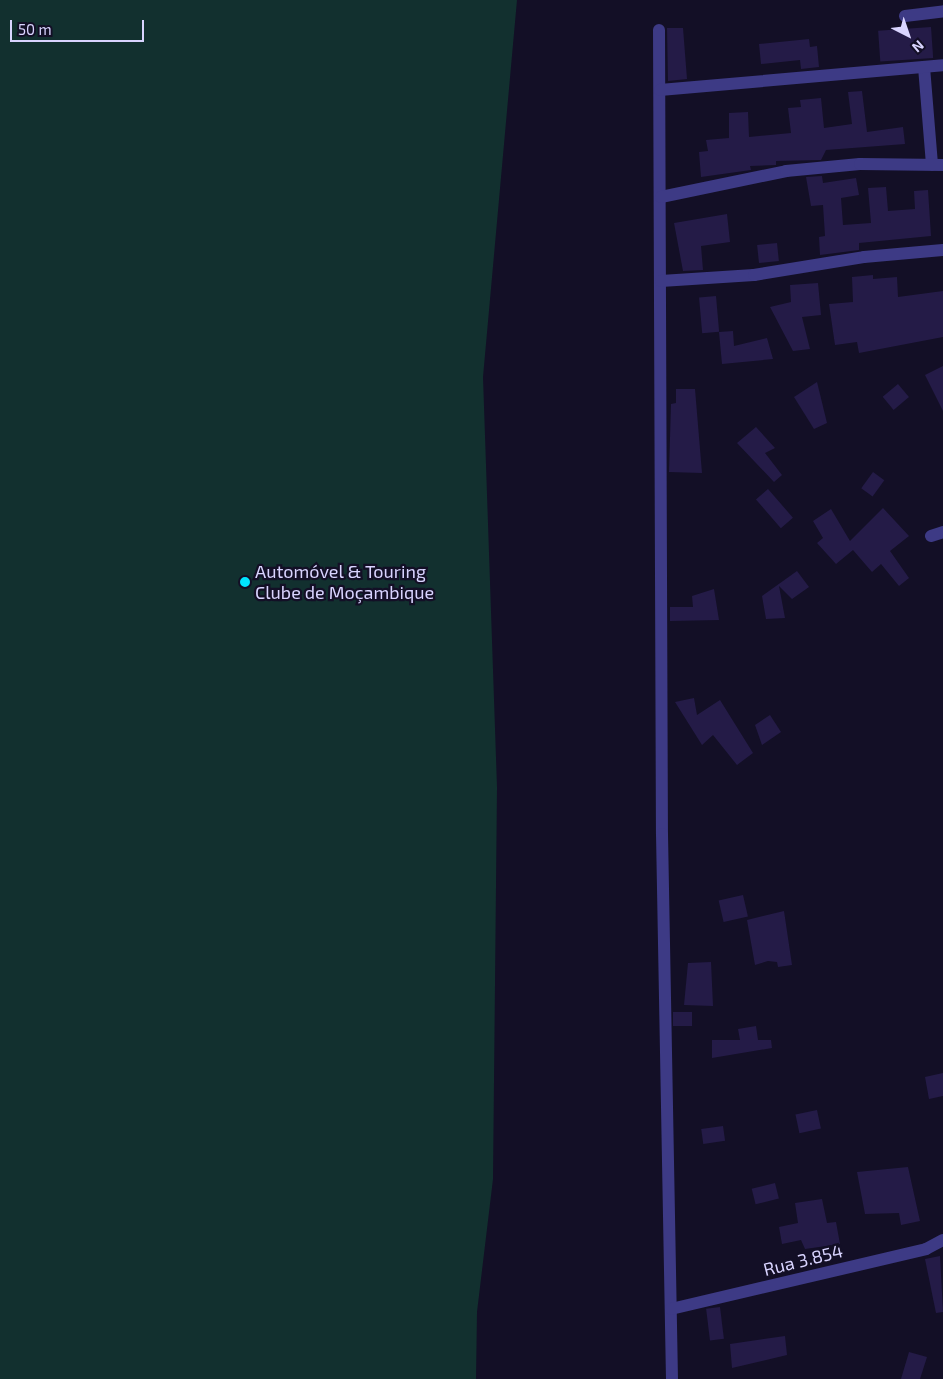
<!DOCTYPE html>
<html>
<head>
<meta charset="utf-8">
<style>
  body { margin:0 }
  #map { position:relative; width:943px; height:1379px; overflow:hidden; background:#130f26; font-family:"Exo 2",sans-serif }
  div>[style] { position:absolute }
  .green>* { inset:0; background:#12302f }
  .building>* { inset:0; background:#241b47; transform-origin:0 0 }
  .minor>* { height:12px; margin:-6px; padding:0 6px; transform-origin:6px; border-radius:6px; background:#3d3a85 }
  .dots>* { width:14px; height:14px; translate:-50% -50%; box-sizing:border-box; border:2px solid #130f26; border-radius:50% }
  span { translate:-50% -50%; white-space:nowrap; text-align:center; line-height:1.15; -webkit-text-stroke:4.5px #130f26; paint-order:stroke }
  .poi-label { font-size:18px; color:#d9d4ff }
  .left { translate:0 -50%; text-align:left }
  .street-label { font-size:18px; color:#d9d4ff }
  .north { position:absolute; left:883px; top:10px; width:50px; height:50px; -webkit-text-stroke:4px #130f26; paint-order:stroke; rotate:139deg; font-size:14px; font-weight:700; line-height:20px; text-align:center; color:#d9d4ff }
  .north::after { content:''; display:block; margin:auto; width:18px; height:22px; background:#d9d4ff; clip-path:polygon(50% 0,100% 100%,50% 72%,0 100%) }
  .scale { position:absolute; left:10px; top:20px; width:134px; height:22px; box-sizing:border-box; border:2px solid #d9d4ff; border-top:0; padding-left:6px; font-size:15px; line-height:18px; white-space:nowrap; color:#d9d4ff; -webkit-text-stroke:4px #130f26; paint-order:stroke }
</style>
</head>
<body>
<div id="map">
  <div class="green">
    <i style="clip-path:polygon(0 0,517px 0,483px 377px,497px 787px,493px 1179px,477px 1312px,476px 1379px,0 1379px)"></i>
  </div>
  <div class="building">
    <i style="left:931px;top:27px;width:31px;height:53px;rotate:86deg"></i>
    <i style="clip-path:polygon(667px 28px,683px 28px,687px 79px,668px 81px)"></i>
    <i style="clip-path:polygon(809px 39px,810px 47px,817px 46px,819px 67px,801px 69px,800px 60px,761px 64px,759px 44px)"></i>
    <i style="clip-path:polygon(862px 91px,867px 132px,903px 127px,905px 144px,826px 150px,821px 160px,776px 161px,776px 165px,750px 166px,751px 170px,701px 177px,699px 152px,708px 151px,706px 140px,729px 138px,729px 113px,748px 112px,749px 137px,791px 133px,788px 108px,801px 107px,800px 100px,821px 98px,824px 128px,852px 124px,848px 92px)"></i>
    <i style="clip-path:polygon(822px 176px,823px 183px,856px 178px,859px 195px,841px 198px,843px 225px,871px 223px,868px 188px,886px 187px,888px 211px,915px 209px,914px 191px,928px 190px,931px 236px,859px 243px,859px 250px,820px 255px,819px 237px,825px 236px,823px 205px,811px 206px,806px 177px)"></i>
    <i style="clip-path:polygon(727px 214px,730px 242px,701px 246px,703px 270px,683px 271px,674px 223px)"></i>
    <i style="left:777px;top:243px;width:18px;height:20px;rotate:84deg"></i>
    <i style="clip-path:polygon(873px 275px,873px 279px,897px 277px,898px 297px,943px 291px,943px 337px,859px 353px,857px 342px,835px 345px,829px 304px,853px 302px,852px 277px)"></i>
    <i style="clip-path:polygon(818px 283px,821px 315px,802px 317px,810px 349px,793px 351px,770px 307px,791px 302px,790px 285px)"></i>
    <i style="left:716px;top:296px;width:36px;height:17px;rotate:85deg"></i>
    <i style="clip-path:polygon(733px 331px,734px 346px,767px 338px,773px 359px,722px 364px,719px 332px)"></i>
    <i style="clip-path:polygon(943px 366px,943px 411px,925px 375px)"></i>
    <i style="clip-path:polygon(817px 382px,827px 423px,814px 429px,794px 397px)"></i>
    <i style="left:898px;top:384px;width:17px;height:20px;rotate:50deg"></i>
    <i style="clip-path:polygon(676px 389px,695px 389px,702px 473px,669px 472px,671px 404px,676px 403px)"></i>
    <i style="clip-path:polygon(756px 427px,775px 448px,765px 453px,782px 475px,774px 482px,737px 443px)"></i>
    <i style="left:873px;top:472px;width:14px;height:20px;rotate:36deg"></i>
    <i style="left:768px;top:489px;width:38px;height:16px;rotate:49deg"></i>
    <i style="clip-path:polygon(883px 508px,909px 536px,890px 551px,909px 578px,899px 586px,881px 564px,872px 572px,853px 550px,836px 564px,817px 543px,823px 538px,813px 521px,831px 509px,850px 541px)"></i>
    <i style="clip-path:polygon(797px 571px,809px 587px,792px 599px,779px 586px,785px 618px,766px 619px,762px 596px)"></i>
    <i style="clip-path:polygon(714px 589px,719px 620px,670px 621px,670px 607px,693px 607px,692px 596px)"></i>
    <i style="clip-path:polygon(694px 698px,697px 715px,720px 700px,753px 753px,737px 765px,713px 735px,702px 745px,675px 702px)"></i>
    <i style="clip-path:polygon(770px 715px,781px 732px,762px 745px,755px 725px)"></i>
    <i style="left:743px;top:895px;width:22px;height:25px;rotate:77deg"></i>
    <i style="clip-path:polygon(784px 911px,792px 965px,778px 967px,777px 962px,768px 961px,755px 965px,747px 920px)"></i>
    <i style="clip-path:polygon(711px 962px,713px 1006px,684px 1005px,688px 963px)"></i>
    <i style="left:692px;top:1012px;width:14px;height:19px;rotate:90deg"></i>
    <i style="clip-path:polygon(756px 1026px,758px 1040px,771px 1040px,772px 1048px,712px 1058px,712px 1040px,740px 1040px,738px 1029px)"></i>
    <i style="clip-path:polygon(943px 1073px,943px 1096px,929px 1099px,925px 1077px)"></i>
    <i style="left:817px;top:1110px;width:19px;height:22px;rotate:78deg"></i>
    <i style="left:723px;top:1126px;width:15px;height:22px;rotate:82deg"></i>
    <i style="clip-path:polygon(908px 1167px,920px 1221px,901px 1225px,899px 1213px,865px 1214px,857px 1172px)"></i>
    <i style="left:775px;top:1183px;width:16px;height:24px;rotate:76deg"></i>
    <i style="clip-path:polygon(822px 1199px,827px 1223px,836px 1222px,840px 1244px,805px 1249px,801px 1240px,782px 1244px,779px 1227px,798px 1223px,795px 1203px)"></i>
    <i style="clip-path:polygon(940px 1256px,943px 1312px,936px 1313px,925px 1259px)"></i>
    <i style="left:720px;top:1307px;width:32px;height:14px;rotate:83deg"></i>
    <i style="clip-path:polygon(785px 1336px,787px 1355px,732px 1368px,730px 1344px)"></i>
    <i style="clip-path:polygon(909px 1352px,927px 1357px,920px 1379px,901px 1379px)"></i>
  </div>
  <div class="minor">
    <i style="left:905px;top:16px;width:38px;rotate:-7deg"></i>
    <i style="left:659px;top:30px;width:804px;rotate:89.79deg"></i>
    <i style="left:662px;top:834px;width:545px;rotate:88.95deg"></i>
    <i style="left:924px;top:67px;width:98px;rotate:85.3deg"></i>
    <i style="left:660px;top:90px;width:284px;rotate:-5deg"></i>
    <i style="left:661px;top:197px;width:128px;rotate:-11.7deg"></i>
    <i style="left:786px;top:171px;width:74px;rotate:-5.4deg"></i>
    <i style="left:860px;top:164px;width:83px;rotate:0.7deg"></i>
    <i style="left:661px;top:281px;width:93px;rotate:-3.7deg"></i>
    <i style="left:754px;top:275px;width:111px;rotate:-9.3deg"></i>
    <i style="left:864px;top:257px;width:79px;rotate:-5.1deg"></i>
    <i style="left:931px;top:536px;width:13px;rotate:-18deg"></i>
    <i style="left:671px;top:1309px;width:262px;rotate:-13.2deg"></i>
    <i style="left:926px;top:1249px;width:19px;rotate:-28deg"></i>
  </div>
  <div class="dots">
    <i style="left:245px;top:582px;background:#00e5ff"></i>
  </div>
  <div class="poi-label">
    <span class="left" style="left:255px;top:582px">Automóvel &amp; Touring<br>Clube de Moçambique</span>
  </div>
  <div class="street-label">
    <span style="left:803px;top:1260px;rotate:-14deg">Rua 3.854</span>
  </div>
  <div class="north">N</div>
  <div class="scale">50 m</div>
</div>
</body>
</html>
